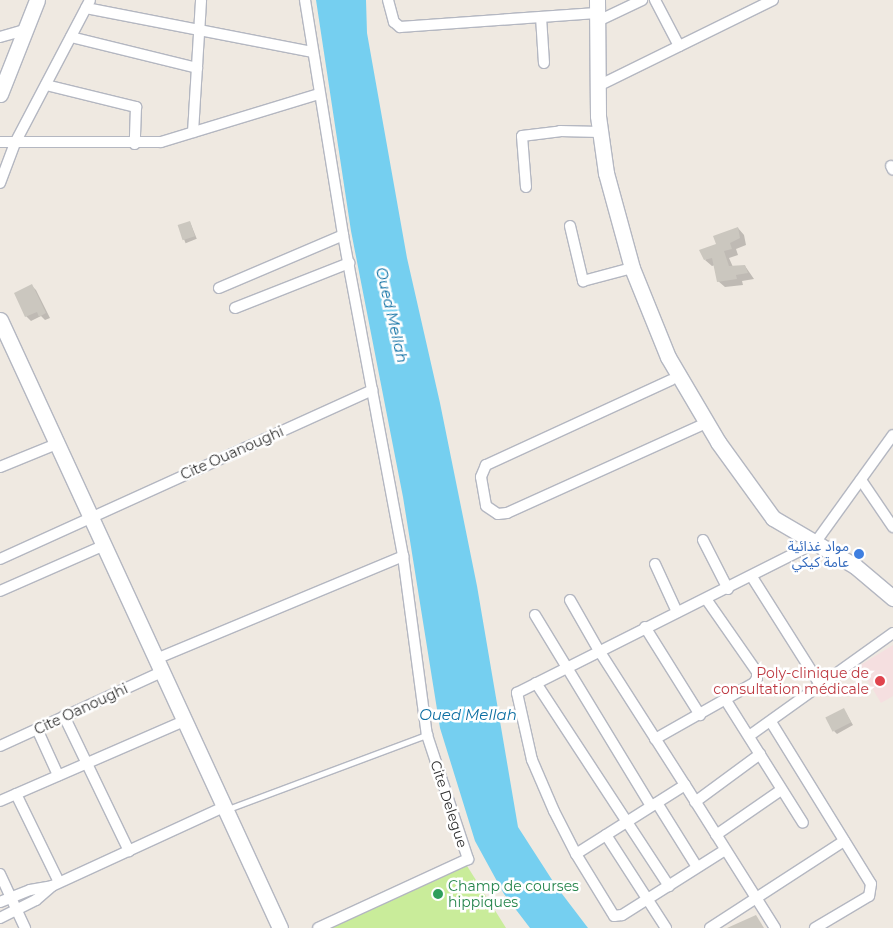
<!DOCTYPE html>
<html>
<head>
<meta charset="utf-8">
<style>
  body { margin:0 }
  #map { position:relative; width:893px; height:928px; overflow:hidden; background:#efe9e1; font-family:Montserrat,"Noto Sans Arabic",sans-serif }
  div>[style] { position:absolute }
  .medical>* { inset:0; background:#f5dfe0 }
  .pitch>* { inset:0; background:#c9ec9a }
  .water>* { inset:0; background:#75cff0 }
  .shadow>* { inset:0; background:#0003; transform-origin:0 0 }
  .building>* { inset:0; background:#cbc7bf; transform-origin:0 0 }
  .roads { filter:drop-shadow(1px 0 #b4b7c1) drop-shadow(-1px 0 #b4b7c1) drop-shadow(0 1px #b4b7c1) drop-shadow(0 -1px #b4b7c1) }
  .lane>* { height:5px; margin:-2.5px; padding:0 2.5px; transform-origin:2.5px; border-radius:2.5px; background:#fff }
  .street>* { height:10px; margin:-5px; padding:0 5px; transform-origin:5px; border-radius:5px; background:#fff }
  .secondary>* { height:15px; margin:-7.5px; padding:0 7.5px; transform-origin:7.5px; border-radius:7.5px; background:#fff }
  .dots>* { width:14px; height:14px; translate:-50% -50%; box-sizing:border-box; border:2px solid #fff; border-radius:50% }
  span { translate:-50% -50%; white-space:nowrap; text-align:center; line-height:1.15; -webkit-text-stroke:5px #fff; paint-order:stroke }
  .street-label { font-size:14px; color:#2e2e2e }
  .shop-label { font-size:14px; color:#366cbe }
  .right { translate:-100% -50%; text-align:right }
  .health-label { font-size:14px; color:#be3a42 }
  .leisure-label { font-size:14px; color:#27864d }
  .left { translate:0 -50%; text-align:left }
  .water-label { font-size:15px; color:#0d6fa3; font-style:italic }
</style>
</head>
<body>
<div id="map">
  <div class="medical">
    <i style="clip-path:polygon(893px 645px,893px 696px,881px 703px,859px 666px)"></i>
  </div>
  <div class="pitch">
    <i style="clip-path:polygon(464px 861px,506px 928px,319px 928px)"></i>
  </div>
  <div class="water">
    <i style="clip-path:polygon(316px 0,366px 0,367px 33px,407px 258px,440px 403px,477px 586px,518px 827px,556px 886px,588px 928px,530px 928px,504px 894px,475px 841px,440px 728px,403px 497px,351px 231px)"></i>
  </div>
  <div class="shadow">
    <i style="left:190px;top:222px;width:18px;height:12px;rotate:68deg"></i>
    <i style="clip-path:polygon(738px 228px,744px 235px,746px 245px,736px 249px,738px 255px,729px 258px,733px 267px,745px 266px,754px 279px,742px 281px,743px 285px,725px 287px,718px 281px,715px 265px,712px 266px,705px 260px)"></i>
    <i style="clip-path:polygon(31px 285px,36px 290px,50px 318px,45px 320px,41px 316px,31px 321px,26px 316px)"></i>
    <i style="clip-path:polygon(844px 710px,853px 725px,837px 734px,834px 731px)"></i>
  </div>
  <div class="building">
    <i style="left:190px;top:221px;width:16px;height:13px;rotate:72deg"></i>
    <i style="clip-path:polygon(738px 227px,740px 238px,730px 243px,732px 249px,724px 251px,729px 266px,745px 265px,748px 273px,736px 275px,737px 279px,717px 282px,712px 258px,704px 260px,699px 250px,716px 244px,713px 236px)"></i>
    <i style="clip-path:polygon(32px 284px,46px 313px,39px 317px,37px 312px,25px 317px,14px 293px)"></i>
    <i style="left:844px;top:708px;width:16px;height:21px;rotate:63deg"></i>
    <i style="clip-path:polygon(756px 915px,764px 928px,727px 928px)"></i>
  </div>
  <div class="roads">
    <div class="lane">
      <i style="left:228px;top:809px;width:215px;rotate:-20.5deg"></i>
    </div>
    <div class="street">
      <i style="left:305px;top:0;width:238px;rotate:80.8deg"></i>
      <i style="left:343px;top:235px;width:327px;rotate:79.4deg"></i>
      <i style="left:403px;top:556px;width:181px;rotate:82.4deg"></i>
      <i style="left:427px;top:735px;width:131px;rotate:71.7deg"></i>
      <i style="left:468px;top:859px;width:165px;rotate:155.3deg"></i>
      <i style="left:388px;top:0;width:23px;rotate:75deg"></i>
      <i style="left:394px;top:22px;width:8px;rotate:40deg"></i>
      <i style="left:400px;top:27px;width:197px;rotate:-4.1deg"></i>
      <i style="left:655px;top:0;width:52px;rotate:62.4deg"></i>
      <i style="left:86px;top:8px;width:230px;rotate:11deg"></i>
      <i style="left:541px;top:17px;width:46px;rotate:86.3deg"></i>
      <i style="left:598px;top:21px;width:49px;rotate:-25.5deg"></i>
      <i style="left:0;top:37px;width:26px;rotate:-16deg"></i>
      <i style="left:71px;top:37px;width:130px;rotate:13.8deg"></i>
      <i style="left:46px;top:85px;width:93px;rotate:13.7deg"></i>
      <i style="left:136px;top:107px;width:37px;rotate:92deg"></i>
      <i style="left:598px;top:86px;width:195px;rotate:-26.2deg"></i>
      <i style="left:193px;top:132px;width:132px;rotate:-86.5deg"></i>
      <i style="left:0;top:142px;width:161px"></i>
      <i style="left:161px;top:142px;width:165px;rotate:-16.9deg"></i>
      <i style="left:891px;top:166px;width:4px;rotate:63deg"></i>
      <i style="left:0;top:183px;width:43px;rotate:-69.4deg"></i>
      <i style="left:15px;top:143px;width:161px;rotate:-62.3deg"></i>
      <i style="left:526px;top:187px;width:51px;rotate:-94.5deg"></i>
      <i style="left:522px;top:136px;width:38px;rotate:-7deg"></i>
      <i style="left:560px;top:131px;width:40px;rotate:1.4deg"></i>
      <i style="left:570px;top:226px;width:57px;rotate:76.7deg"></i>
      <i style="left:583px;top:281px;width:51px;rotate:-14.9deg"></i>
      <i style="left:219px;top:288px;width:135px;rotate:-23.1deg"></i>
      <i style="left:235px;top:308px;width:123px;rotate:-21.5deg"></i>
      <i style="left:671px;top:380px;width:204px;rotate:155.3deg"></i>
      <i style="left:486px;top:465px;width:13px;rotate:113deg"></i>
      <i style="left:481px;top:477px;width:29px;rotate:80deg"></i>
      <i style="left:486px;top:506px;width:14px;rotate:34deg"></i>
      <i style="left:498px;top:514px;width:9px;rotate:-6deg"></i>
      <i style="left:507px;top:513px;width:218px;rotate:-24.3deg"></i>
      <i style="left:0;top:467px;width:64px;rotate:-22.1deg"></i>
      <i style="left:861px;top:480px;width:57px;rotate:55.8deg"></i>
      <i style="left:703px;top:540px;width:55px;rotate:63deg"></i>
      <i style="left:0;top:559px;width:409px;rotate:-24.4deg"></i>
      <i style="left:655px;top:564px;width:53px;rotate:65.4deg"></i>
      <i style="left:752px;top:577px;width:129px;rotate:57.7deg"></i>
      <i style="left:0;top:591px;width:115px;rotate:-23.7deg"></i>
      <i style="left:570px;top:600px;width:56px;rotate:60.3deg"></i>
      <i style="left:598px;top:649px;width:161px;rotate:57.4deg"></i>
      <i style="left:685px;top:785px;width:129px;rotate:147.7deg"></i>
      <i style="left:535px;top:615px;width:223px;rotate:58.7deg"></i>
      <i style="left:645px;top:627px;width:104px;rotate:58deg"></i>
      <i style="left:156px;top:659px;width:268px;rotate:-22.6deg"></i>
      <i style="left:536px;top:683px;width:243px;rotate:56.8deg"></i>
      <i style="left:725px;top:699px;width:146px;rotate:57.8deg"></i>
      <i style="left:64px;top:716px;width:150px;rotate:64.3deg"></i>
      <i style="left:771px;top:722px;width:190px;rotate:58.3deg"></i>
      <i style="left:871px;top:884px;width:12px;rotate:99deg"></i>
      <i style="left:869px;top:896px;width:63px;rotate:149.3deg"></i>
      <i style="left:37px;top:729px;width:51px;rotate:65.5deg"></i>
      <i style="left:749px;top:736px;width:177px;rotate:-35.6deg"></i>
      <i style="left:655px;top:739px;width:114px;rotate:-29.5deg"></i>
      <i style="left:754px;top:683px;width:6px;rotate:-59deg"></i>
      <i style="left:757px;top:678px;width:6px;rotate:-90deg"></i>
      <i style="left:757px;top:672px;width:89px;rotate:-124.9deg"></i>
      <i style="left:0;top:746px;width:178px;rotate:-24.6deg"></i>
      <i style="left:685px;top:785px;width:169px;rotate:57.8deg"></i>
      <i style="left:16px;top:794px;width:98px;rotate:64deg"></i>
      <i style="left:0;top:801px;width:201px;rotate:-23.5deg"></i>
      <i style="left:695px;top:802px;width:81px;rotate:-36.4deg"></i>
      <i style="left:657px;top:803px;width:75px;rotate:58deg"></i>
      <i style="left:606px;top:835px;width:111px;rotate:57.2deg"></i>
      <i style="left:716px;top:835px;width:79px;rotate:-34.7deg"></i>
      <i style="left:725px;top:850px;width:122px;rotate:147.7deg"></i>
      <i style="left:622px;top:915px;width:8px;rotate:173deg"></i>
      <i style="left:614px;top:916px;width:73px;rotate:-121.5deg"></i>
      <i style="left:576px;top:854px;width:48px;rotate:-117.1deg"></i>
      <i style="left:554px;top:811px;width:56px;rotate:-113.3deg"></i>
      <i style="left:532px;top:760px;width:69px;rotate:-102.6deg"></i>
      <i style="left:517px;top:693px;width:334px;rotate:-26.7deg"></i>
      <i style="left:815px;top:543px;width:133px;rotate:-54.2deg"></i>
      <i style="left:0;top:874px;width:60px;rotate:65.2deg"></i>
      <i style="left:0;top:902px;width:32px;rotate:-22deg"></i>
      <i style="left:30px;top:890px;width:22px;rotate:-10deg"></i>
      <i style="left:52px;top:886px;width:189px;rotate:-24.7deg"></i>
      <i style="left:0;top:918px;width:40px;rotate:-26.6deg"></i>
      <i style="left:36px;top:900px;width:21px;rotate:-41deg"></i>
      <i style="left:710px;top:928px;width:160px;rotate:-33deg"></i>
    </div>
    <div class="secondary">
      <i style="left:597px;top:0;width:116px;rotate:89.5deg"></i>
      <i style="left:598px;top:116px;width:58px;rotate:82deg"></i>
      <i style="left:606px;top:173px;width:98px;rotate:74.7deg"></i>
      <i style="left:632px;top:268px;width:96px;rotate:68deg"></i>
      <i style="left:668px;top:357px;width:99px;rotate:59.5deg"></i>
      <i style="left:718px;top:442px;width:94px;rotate:54.1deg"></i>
      <i style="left:773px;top:518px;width:95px;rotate:30.3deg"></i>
      <i style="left:855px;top:566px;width:50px;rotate:40.1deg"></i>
      <i style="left:0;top:94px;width:101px;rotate:-68.5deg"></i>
      <i style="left:0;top:320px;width:669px;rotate:65.27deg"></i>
    </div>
  </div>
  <div class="dots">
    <i style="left:859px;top:554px;background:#3f7fe0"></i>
    <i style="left:880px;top:681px;background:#e0444e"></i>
    <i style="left:438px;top:894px;background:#2e9e5b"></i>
  </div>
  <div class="street-label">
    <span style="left:232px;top:453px;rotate:-24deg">Cite Ouanoughi</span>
    <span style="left:81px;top:709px;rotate:-25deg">Cite Oanoughi</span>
    <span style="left:449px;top:804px;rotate:72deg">Cite Delegue</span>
  </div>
  <div class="shop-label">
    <span class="right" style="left:849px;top:554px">مواد غذائية<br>عامة كيكي</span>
  </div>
  <div class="health-label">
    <span class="right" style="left:869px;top:681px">Poly-clinique de<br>consultation médicale</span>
  </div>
  <div class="leisure-label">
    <span class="left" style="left:448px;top:894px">Champ de courses<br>hippiques</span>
  </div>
  <div class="water-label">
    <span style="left:392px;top:315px;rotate:77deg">Oued Mellah</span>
    <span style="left:468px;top:715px">Oued Mellah</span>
  </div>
</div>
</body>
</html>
